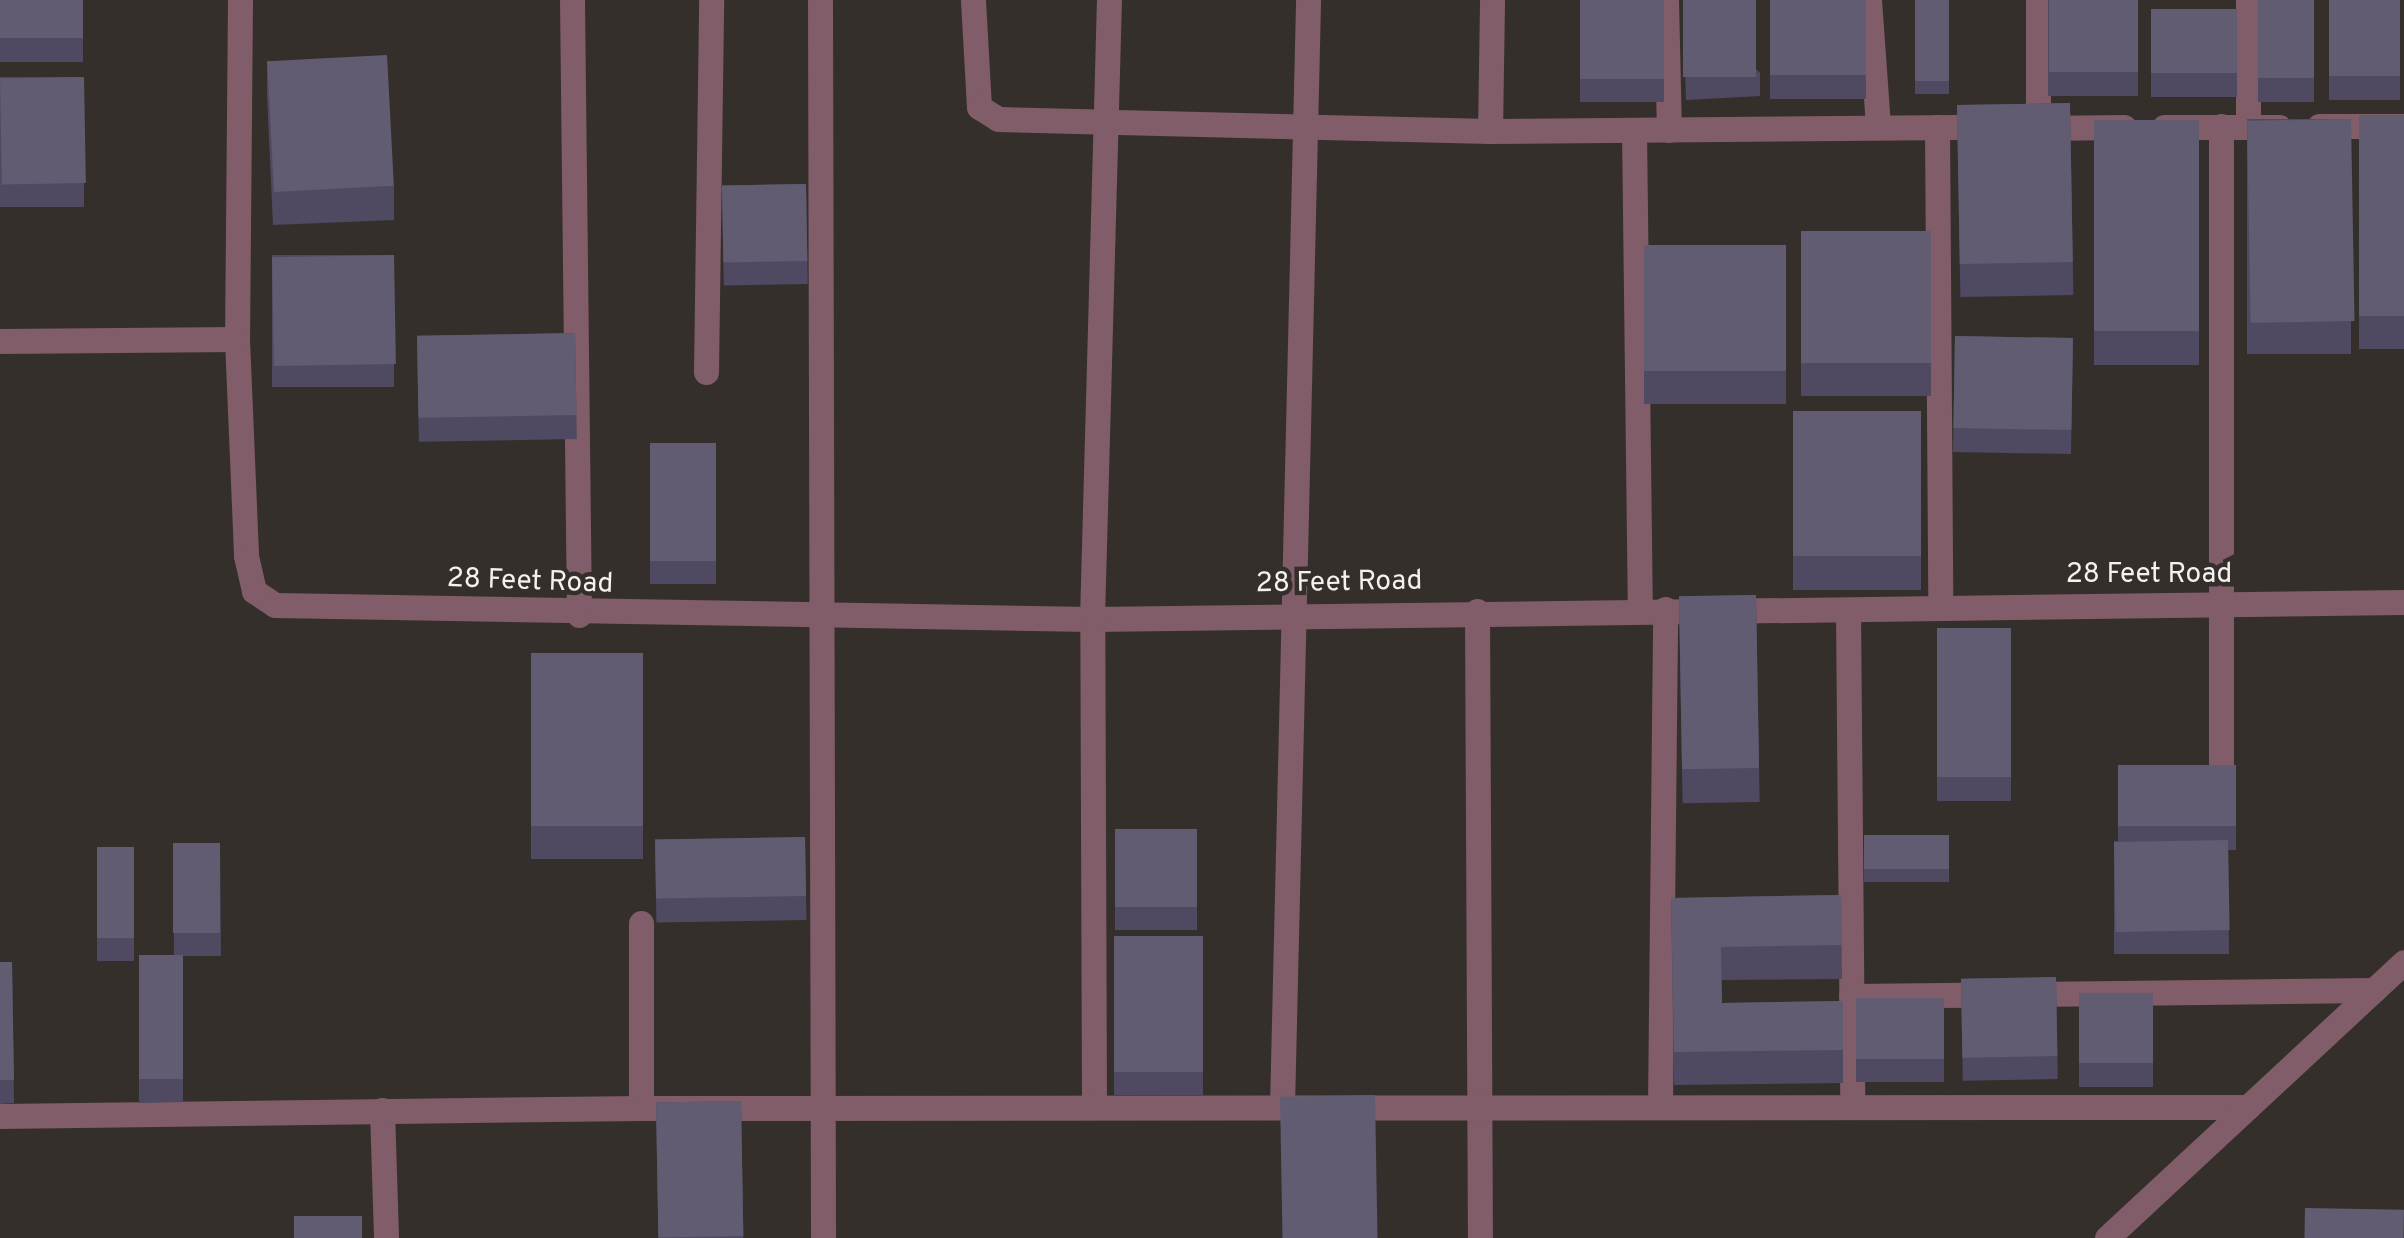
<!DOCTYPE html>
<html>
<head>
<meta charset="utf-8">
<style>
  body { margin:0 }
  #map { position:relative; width:2404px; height:1238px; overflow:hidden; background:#352f2c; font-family:Overpass,sans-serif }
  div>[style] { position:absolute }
  .minor>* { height:25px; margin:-12.5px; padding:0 12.5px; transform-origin:12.5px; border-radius:12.5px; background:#805d68 }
  .wall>* { inset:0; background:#4f4a62; transform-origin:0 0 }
  .building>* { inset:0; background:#615c71; transform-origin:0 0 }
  span { translate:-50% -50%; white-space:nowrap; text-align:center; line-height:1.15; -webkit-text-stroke:9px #352f2c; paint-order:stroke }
  .street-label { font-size:28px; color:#f5f1ee }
</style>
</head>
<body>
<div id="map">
  <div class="minor">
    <i style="left:240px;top:0;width:339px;rotate:90.5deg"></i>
    <i style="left:237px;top:339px;width:217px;rotate:87.6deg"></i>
    <i style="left:246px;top:556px;width:36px;rotate:77deg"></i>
    <i style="left:254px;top:591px;width:25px;rotate:34deg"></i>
    <i style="left:275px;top:605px;width:817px;rotate:0.98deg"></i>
    <i style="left:1092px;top:619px;width:1312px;rotate:-0.74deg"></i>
    <i style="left:572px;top:0;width:615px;rotate:89.35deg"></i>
    <i style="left:820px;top:0;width:1238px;rotate:89.86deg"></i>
    <i style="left:973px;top:0;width:107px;rotate:86.8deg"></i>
    <i style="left:979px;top:107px;width:22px;rotate:32deg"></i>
    <i style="left:998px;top:119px;width:492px;rotate:1.4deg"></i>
    <i style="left:1490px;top:131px;width:499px;rotate:-0.5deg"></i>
    <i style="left:1666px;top:0;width:130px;rotate:88.7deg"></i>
    <i style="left:1869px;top:0;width:127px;rotate:85.9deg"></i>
    <i style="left:2221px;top:126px;width:641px;rotate:90deg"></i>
    <i style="left:2319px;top:126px;width:85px"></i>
    <i style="left:1937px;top:127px;width:479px;rotate:89.6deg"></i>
    <i style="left:2164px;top:127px;width:115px"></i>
    <i style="left:2248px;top:127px;width:127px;rotate:-90deg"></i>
    <i style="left:2038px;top:128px;width:128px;rotate:-90deg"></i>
    <i style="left:2039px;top:128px;width:85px;rotate:-0.7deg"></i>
    <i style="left:1634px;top:130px;width:480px;rotate:89.3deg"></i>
    <i style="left:1490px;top:131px;width:131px;rotate:-89.1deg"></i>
    <i style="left:0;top:341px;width:237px;rotate:-0.5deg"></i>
    <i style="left:706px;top:372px;width:372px;rotate:-89.2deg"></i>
    <i style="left:1848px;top:610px;width:497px;rotate:89.5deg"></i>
    <i style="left:1477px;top:611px;width:627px;rotate:89.73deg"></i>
    <i style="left:641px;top:923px;width:185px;rotate:90deg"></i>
    <i style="left:1851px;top:996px;width:523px;rotate:-0.66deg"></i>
    <i style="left:1094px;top:1107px;width:488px;rotate:-90.2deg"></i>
    <i style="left:1092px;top:619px;width:619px;rotate:-88.43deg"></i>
    <i style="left:1282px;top:1107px;width:1107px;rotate:-88.65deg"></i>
    <i style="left:1660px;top:1107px;width:498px;rotate:-89.4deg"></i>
    <i style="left:382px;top:1110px;width:128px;rotate:88.2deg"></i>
    <i style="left:0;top:1116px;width:641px;rotate:-0.72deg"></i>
    <i style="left:641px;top:1108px;width:1607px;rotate:-0.04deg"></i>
    <i style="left:2107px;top:1238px;width:405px;rotate:-42.9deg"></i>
  </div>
  <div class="wall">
    <i style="left:0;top:0;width:83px;height:62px"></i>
    <i style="left:1580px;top:0;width:84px;height:102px"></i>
    <i style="clip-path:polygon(1683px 0,1760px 73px,1760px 96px,1686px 100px)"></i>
    <i style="left:1770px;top:0;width:96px;height:99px"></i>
    <i style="left:1915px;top:0;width:34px;height:94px"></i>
    <i style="left:2048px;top:0;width:90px;height:96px"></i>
    <i style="left:2258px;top:0;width:56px;height:102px"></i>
    <i style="left:2329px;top:0;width:71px;height:100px"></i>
    <i style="left:2151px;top:9px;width:86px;height:88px"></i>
    <i style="clip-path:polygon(267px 60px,394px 186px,394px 220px,273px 225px,267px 94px)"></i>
    <i style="left:84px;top:77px;width:130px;height:84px;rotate:90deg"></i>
    <i style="left:2070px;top:103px;width:192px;height:113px;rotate:89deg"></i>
    <i style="left:2359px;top:115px;width:45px;height:234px"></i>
    <i style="left:2351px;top:119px;width:235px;height:104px;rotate:90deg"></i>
    <i style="left:2094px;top:120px;width:105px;height:245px"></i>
    <i style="left:806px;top:184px;width:100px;height:84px;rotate:89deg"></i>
    <i style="left:1931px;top:231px;width:165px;height:130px;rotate:90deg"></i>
    <i style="left:1786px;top:245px;width:159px;height:142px;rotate:90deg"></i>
    <i style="left:394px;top:255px;width:132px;height:122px;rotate:90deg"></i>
    <i style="left:575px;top:333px;width:106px;height:158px;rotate:89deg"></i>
    <i style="left:1955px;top:336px;width:118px;height:116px;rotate:1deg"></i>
    <i style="left:1921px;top:411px;width:179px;height:128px;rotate:90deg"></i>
    <i style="left:716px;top:443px;width:141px;height:66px;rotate:90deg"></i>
    <i style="left:1756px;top:595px;width:207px;height:77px;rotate:89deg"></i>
    <i style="left:2011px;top:628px;width:173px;height:74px;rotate:90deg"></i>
    <i style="left:643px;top:653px;width:206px;height:112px;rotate:90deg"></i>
    <i style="clip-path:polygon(2236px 765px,2236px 850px,2228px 850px,2229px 954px,2114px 954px,2114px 841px,2118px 841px,2118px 766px)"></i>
    <i style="left:1197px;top:829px;width:101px;height:82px;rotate:90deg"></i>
    <i style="left:1864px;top:835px;width:85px;height:47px"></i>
    <i style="left:805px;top:837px;width:83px;height:150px;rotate:89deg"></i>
    <i style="clip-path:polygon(173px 843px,220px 843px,221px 956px,183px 956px,183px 1102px,139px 1103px,139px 956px,174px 955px)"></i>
    <i style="left:97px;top:847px;width:37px;height:114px"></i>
    <i style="clip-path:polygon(1841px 895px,1842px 979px,1721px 980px,1722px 1003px,1843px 1001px,1843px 1083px,1674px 1085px,1671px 898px)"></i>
    <i style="left:1203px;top:936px;width:159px;height:89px;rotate:90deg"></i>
    <i style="clip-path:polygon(0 962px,12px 962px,14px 1103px,0 1104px)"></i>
    <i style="left:2056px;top:977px;width:102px;height:95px;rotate:89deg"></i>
    <i style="left:2153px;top:993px;width:94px;height:74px;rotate:90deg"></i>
    <i style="left:1944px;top:998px;width:84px;height:88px;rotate:90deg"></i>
    <i style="left:741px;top:1101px;width:137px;height:85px;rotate:89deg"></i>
  </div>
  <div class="building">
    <i style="left:0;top:0;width:83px;height:38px"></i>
    <i style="left:1580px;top:0;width:84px;height:79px"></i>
    <i style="left:1683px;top:0;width:73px;height:77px"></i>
    <i style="left:1770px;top:0;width:96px;height:75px"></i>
    <i style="left:1915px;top:0;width:34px;height:81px"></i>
    <i style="left:2049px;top:0;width:89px;height:72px"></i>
    <i style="left:2258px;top:0;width:56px;height:78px"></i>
    <i style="left:2329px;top:0;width:71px;height:76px"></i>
    <i style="left:2151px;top:9px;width:86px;height:64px"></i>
    <i style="left:387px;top:55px;width:131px;height:120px;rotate:87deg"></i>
    <i style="left:84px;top:77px;width:106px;height:84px;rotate:89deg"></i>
    <i style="left:2070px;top:103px;width:159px;height:113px;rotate:89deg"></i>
    <i style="left:2359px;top:115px;width:45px;height:201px"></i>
    <i style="left:2351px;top:119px;width:202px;height:104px;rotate:89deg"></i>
    <i style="left:2094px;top:120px;width:105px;height:211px"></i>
    <i style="left:806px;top:184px;width:77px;height:84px;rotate:89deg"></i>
    <i style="left:1931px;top:231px;width:132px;height:130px;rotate:90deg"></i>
    <i style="left:1786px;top:245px;width:126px;height:142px;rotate:90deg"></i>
    <i style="left:394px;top:255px;width:109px;height:122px;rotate:89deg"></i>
    <i style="left:575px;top:333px;width:82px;height:158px;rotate:89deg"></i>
    <i style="left:1955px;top:336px;width:118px;height:92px;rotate:1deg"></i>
    <i style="left:1921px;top:411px;width:145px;height:128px;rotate:90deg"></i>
    <i style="left:716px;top:443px;width:118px;height:66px;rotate:90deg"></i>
    <i style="left:1756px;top:595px;width:173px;height:77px;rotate:89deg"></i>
    <i style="left:2011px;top:628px;width:149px;height:74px;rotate:90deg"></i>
    <i style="left:643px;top:653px;width:173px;height:112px;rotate:90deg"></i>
    <i style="left:2236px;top:765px;width:61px;height:118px;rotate:90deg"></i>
    <i style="left:1197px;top:829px;width:78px;height:82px;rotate:90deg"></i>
    <i style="left:1864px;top:835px;width:85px;height:34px"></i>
    <i style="left:805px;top:837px;width:59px;height:150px;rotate:89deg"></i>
    <i style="left:2228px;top:840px;width:90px;height:114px;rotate:89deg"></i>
    <i style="left:173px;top:843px;width:47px;height:90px"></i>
    <i style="left:97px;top:847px;width:37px;height:91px"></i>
    <i style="clip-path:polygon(1841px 895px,1842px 945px,1721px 947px,1722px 1003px,1843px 1001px,1843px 1050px,1674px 1052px,1671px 898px)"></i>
    <i style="left:1203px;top:936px;width:136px;height:89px;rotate:90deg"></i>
    <i style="left:183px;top:955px;width:124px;height:44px;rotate:90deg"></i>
    <i style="clip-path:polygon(0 962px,12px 962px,14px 1080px,0 1080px)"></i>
    <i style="left:2056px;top:977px;width:79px;height:95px;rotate:89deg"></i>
    <i style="left:2153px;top:993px;width:70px;height:74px;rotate:90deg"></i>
    <i style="left:1944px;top:998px;width:61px;height:88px;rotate:90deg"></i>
    <i style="left:1375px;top:1095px;width:143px;height:95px;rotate:89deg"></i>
    <i style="left:741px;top:1101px;width:135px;height:85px;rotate:89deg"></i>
    <i style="left:2305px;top:1208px;width:99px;height:30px;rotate:1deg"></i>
    <i style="left:294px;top:1216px;width:68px;height:22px"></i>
  </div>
  <div class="street-label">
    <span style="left:2149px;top:575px">28 Feet Road</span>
    <span style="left:530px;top:582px;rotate:2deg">28 Feet Road</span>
    <span style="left:1339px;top:583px;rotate:-1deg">28 Feet Road</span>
  </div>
</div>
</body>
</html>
